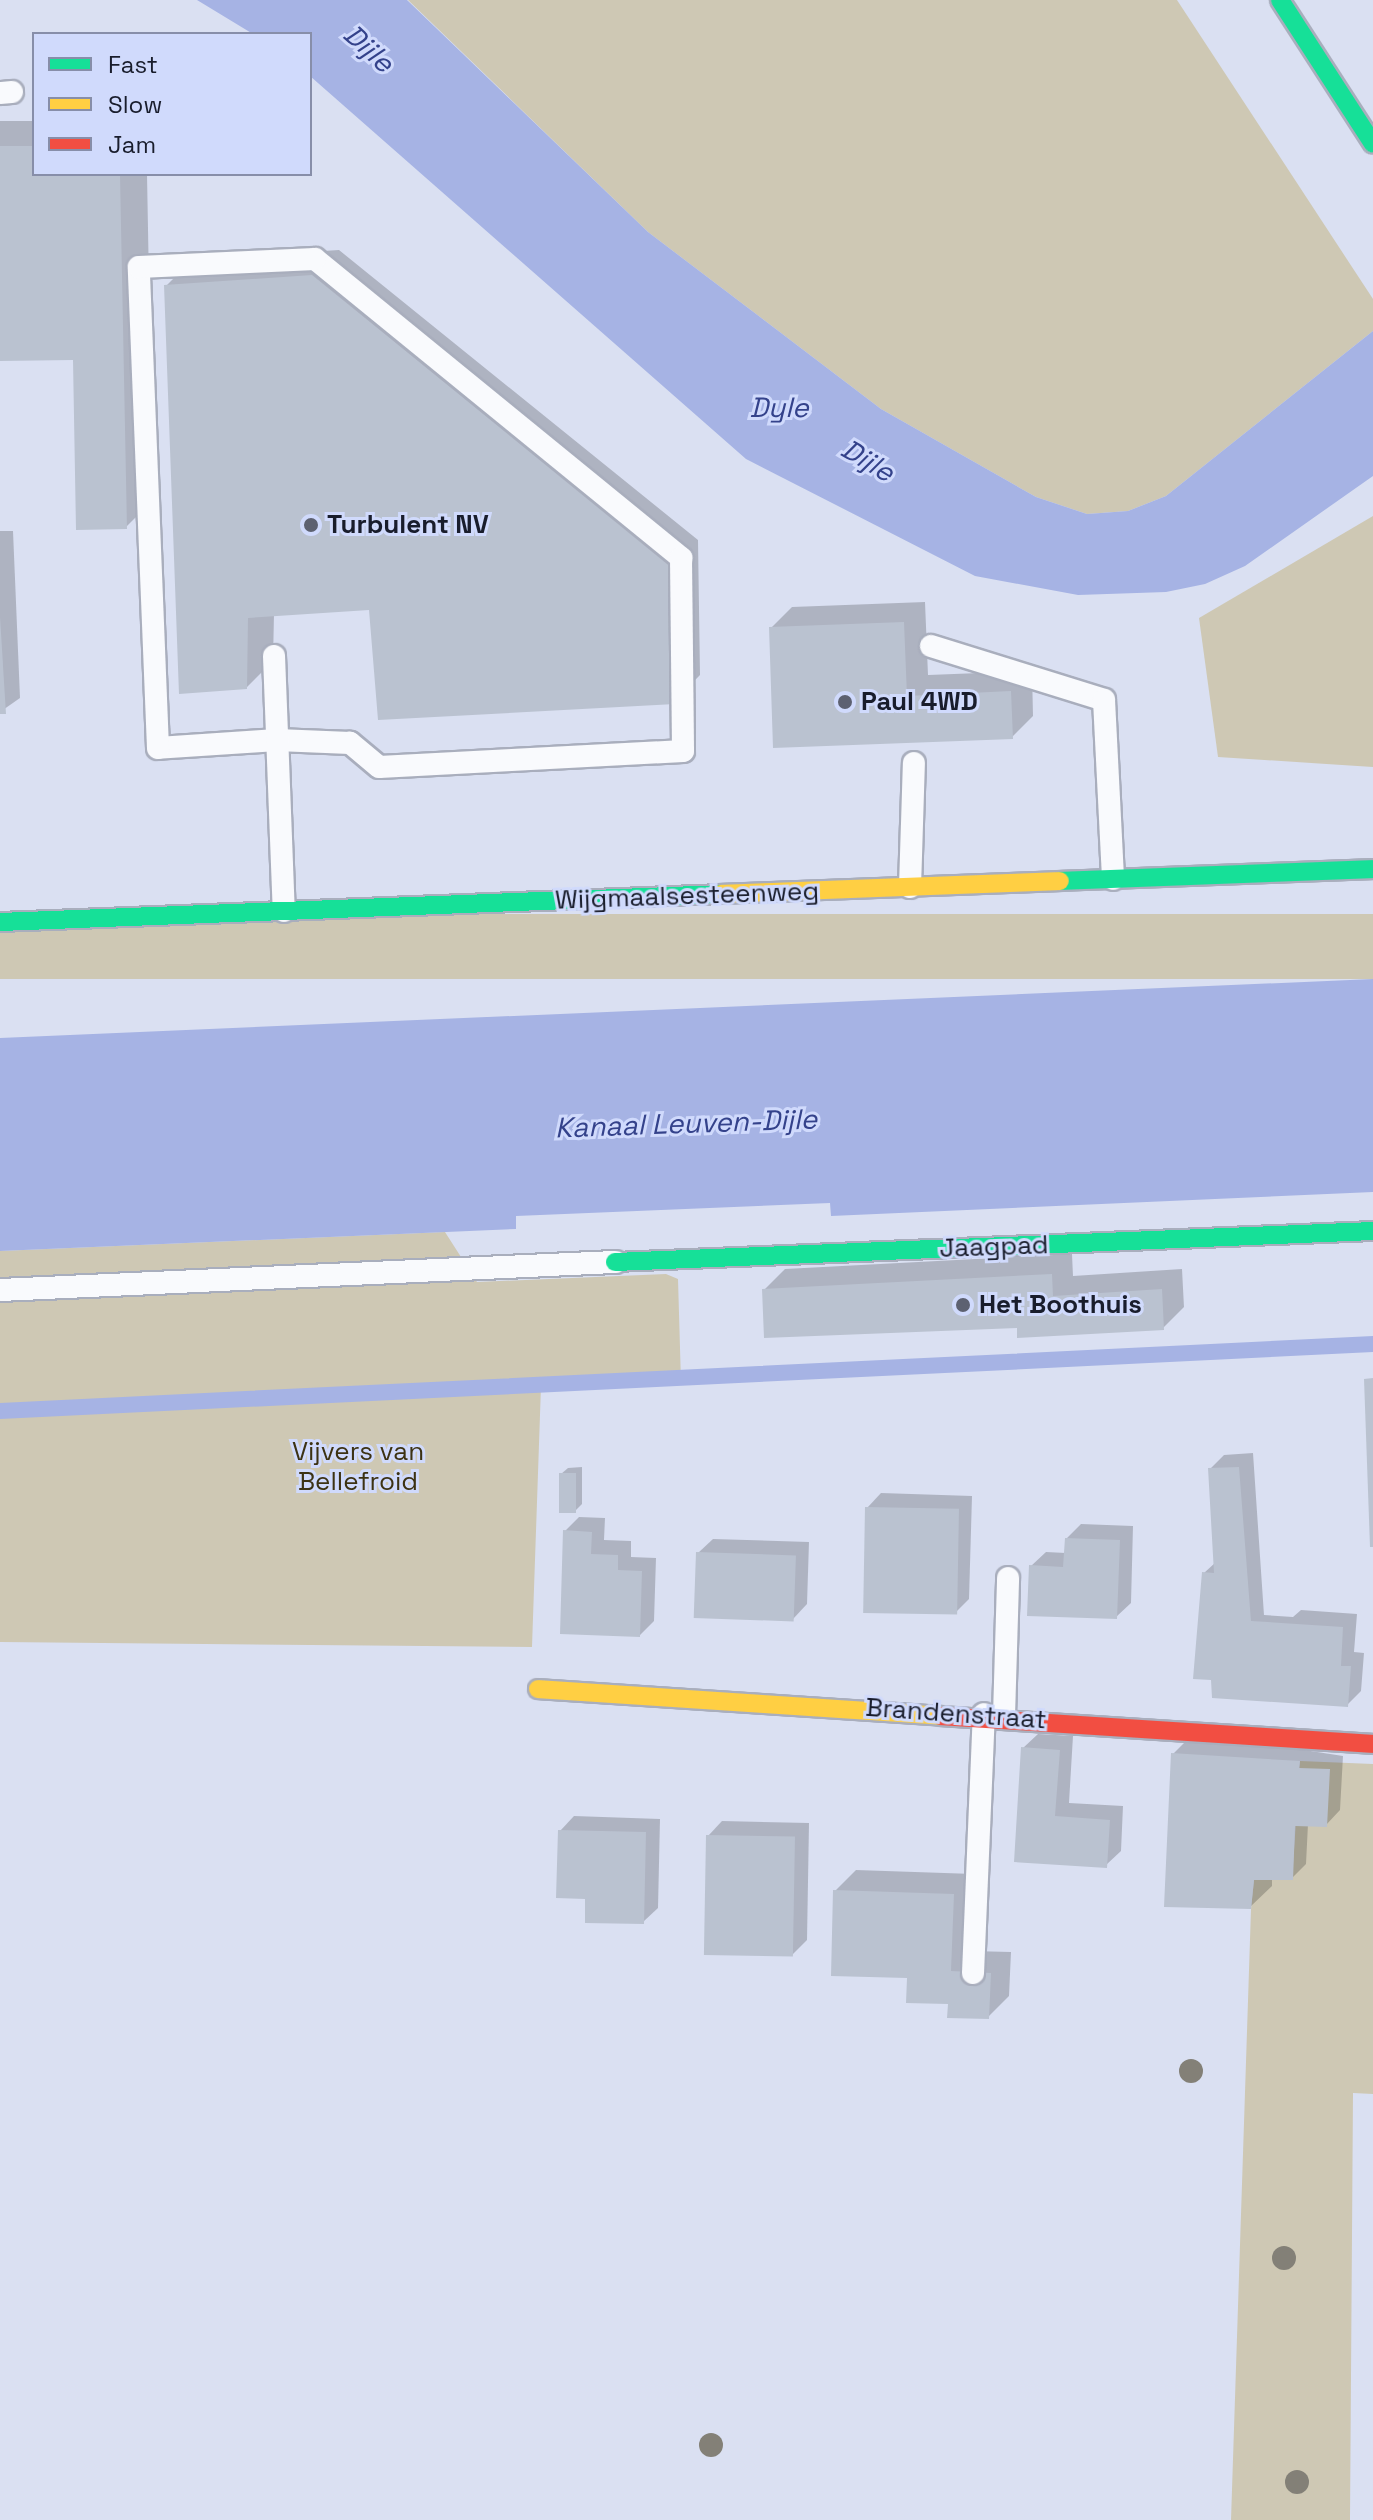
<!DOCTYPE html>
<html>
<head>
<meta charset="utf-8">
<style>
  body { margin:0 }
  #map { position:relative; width:1373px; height:2520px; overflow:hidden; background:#dae0f2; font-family:"Space Grotesk",sans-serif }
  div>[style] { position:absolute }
  .green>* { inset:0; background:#cec8b4; transform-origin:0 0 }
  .water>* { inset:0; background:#a6b3e4 }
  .shadow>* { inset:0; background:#0003 }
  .stream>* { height:16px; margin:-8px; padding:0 8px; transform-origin:8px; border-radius:8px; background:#a6b3e4 }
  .building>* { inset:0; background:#bac2d0; transform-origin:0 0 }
  .roads { filter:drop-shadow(2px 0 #a9aebd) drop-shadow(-2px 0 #a9aebd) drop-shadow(0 2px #a9aebd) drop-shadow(0 -2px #a9aebd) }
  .lane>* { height:22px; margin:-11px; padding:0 11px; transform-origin:11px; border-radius:11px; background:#f9fafd }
  .fast>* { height:18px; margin:-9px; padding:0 9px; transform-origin:9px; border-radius:9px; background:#16e098 }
  .slow>* { height:18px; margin:-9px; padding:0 9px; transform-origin:9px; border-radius:9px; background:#ffcf43 }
  .jam>* { height:18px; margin:-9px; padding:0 9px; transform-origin:9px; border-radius:9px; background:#f24e42 }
  .trees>* { width:24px; height:24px; margin:-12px; border-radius:50%; background:#838077 }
  .dots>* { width:22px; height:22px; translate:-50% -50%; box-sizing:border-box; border:4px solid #d0dafc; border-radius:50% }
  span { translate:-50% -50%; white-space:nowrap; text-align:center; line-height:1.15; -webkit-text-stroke:6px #d0dafc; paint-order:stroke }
  .poi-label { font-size:26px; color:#191d2c; font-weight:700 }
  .left { translate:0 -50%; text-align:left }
  .street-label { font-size:26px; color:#191d2c }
  .park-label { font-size:26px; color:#3c3213 }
  .water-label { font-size:28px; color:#34428b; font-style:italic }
  .legend { position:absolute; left:32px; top:32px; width:280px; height:144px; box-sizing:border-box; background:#d0dafc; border:2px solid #878ea9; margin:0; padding:10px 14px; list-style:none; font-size:24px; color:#191d2c }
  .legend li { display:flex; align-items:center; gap:16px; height:40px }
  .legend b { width:40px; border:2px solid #878ea9 }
</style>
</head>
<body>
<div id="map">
  <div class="green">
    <i style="clip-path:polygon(408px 0,1177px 0,1373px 299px,1373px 331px,1166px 496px,1128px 511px,1087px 514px,1036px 497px,881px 409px,648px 232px)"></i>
    <i style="clip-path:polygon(1373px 516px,1373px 767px,1218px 757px,1199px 618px)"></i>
    <i style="left:1373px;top:914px;width:65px;height:1374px;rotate:90deg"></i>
    <i style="clip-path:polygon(445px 1232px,477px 1282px,666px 1274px,678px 1279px,681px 1382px,541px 1386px,532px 1647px,0 1642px,0 1251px)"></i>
    <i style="clip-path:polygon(1300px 1761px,1373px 1764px,1373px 2094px,1353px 2093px,1350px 2520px,1231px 2520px,1251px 1909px,1254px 1880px,1292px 1880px)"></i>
  </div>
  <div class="water">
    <i style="clip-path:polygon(197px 0,407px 0,648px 232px,881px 409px,1036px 497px,1087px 514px,1128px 511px,1166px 496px,1373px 331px,1373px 476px,1245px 566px,1205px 584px,1166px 592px,1078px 595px,975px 576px,746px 459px,310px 76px,310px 34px,253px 34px)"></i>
    <i style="clip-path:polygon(1373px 979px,1373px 1192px,831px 1216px,830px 1203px,516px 1216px,516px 1229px,0 1251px,0 1038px)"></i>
  </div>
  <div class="shadow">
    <i style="clip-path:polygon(0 121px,34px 121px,34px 174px,147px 174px,153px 500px,126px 527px,74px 358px,0 359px)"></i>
    <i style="clip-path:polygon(339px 250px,698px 540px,700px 675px,674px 702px,370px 608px,274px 614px,273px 661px,247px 687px,166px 286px,193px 259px)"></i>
    <i style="clip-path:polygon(0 531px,13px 531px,20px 698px,0 712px)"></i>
    <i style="clip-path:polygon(925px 602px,928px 675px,1032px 671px,1033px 716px,1012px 737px,775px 746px,771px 628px,792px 607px)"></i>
    <i style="clip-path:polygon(1072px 1254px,1073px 1276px,1182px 1269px,1184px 1307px,1163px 1328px,1019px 1326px,764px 1290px,785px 1269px)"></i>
    <i style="clip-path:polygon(1253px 1453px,1264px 1615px,1293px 1617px,1301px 1610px,1357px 1614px,1354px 1652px,1364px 1653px,1361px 1691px,1347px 1705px,1214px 1696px,1204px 1573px,1216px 1562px,1210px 1469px,1224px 1455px)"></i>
    <i style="clip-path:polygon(582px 1467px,582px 1504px,575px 1511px,561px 1474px,568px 1468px)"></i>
    <i style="clip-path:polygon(881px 1493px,972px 1496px,969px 1599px,955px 1613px,867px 1508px)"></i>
    <i style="clip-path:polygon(579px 1517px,605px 1518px,604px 1540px,631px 1541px,631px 1557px,656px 1558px,654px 1621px,640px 1635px,565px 1531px)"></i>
    <i style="clip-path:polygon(1081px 1524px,1133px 1526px,1131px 1603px,1116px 1617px,1031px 1566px,1046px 1552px,1066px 1553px,1066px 1539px)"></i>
    <i style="clip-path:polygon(713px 1539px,809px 1542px,807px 1604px,793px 1619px,698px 1553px)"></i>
    <i style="clip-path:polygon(1194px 1733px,1343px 1756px,1340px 1810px,1326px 1825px,1308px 1824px,1306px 1864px,1292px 1878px,1272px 1878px,1272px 1886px,1250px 1907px,1173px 1754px)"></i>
    <i style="clip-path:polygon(1038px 1734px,1073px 1736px,1069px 1803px,1123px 1806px,1121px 1851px,1106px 1865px,1016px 1860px,1023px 1748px)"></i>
    <i style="clip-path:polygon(574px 1816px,660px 1819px,658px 1908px,643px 1922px,587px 1897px,560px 1831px)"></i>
    <i style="clip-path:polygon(722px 1821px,809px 1823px,807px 1940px,792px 1955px,708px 1836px)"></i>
    <i style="clip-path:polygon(856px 1870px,974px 1874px,972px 1951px,1011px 1952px,1009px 1996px,988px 2017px,950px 2002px,909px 1976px,835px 1891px)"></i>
  </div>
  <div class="stream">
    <i style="left:0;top:1411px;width:1375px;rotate:-2.79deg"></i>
  </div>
  <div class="building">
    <i style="clip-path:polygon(0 146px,34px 146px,34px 174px,120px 174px,127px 529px,76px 530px,73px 360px,0 361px)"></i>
    <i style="clip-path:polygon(312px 275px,672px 567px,675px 704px,378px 720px,369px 610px,248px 618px,247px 689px,179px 694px,164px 285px)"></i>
    <i style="clip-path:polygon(0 617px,6px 714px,0 714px)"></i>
    <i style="clip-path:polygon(904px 622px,907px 696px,1011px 691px,1013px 739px,773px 748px,769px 627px)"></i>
    <i style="clip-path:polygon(1052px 1274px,1053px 1296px,1162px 1289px,1164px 1330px,1017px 1338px,1017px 1328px,764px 1338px,762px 1289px)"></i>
    <i style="clip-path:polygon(1373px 1378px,1373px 1547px,1370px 1547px,1364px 1379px)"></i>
    <i style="clip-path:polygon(1239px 1467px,1251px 1621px,1343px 1627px,1341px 1666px,1351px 1666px,1348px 1707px,1212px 1698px,1211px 1680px,1193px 1679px,1202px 1572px,1214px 1573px,1208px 1468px)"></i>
    <i style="left:576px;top:1473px;width:40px;height:17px;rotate:90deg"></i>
    <i style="left:865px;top:1507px;width:94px;height:106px;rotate:1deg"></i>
    <i style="clip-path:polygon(563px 1530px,592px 1532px,591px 1554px,618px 1555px,618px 1570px,642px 1571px,640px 1637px,560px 1634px)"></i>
    <i style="clip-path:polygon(1065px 1538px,1120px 1540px,1117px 1619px,1027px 1616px,1029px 1565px,1063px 1567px)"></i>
    <i style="left:696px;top:1552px;width:100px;height:66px;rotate:2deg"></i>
    <i style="clip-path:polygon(1021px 1747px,1060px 1750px,1055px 1816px,1110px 1820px,1107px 1868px,1014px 1862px)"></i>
    <i style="clip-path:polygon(1171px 1753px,1300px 1761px,1299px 1768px,1330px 1769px,1327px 1827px,1295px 1826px,1293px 1880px,1254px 1880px,1251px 1909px,1164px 1907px)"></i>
    <i style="clip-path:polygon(558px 1830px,646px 1832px,644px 1924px,585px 1923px,585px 1899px,556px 1898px)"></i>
    <i style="left:706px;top:1835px;width:89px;height:120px;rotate:1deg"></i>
    <i style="clip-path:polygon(833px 1890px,954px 1894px,951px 1971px,991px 1973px,989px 2019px,947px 2018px,948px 2004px,906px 2003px,907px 1978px,831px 1976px)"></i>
  </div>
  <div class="roads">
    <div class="lane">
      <i style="left:0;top:93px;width:12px;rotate:-5deg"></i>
      <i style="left:315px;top:259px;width:473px;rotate:39.2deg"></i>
      <i style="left:681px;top:558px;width:193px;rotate:89.4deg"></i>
      <i style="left:683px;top:751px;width:304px;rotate:177deg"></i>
      <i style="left:379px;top:767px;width:38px;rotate:-140deg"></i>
      <i style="left:350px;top:743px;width:73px;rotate:-177.6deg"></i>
      <i style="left:277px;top:740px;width:119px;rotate:176.2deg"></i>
      <i style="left:158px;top:748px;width:481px;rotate:-92.3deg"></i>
      <i style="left:139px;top:267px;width:176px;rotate:-2.6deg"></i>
      <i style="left:931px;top:646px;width:181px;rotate:17.3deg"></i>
      <i style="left:1104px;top:700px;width:179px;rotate:87.1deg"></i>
      <i style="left:274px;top:656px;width:255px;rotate:87.8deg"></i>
      <i style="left:910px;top:887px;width:124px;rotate:-88.2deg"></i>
      <i style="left:0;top:1290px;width:616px;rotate:-2.61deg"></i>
      <i style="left:1004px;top:1716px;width:138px;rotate:-88.3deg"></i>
      <i style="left:973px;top:1973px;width:259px;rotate:-87.6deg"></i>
    </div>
    <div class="fast">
      <i style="left:1280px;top:0;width:171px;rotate:57.1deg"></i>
      <i style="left:1060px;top:881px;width:313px;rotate:-2.2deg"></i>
      <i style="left:0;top:922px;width:722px;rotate:-2.22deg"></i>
      <i style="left:615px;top:1262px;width:759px;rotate:-2.34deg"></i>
    </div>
    <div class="slow">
      <i style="left:721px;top:894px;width:339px;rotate:-2.2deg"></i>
      <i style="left:538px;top:1689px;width:404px;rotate:3.8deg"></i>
    </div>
    <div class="jam">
      <i style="left:941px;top:1716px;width:433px;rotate:3.7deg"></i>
    </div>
  </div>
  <div class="trees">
    <i style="left:1191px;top:2071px"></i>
    <i style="left:1284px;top:2258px"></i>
    <i style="left:711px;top:2445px"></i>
    <i style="left:1297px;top:2482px"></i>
  </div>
  <div class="dots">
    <i style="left:311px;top:525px;background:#5d6171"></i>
    <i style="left:845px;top:702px;background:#5d6171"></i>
    <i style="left:963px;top:1305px;background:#5d6171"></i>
  </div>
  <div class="poi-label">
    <span class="left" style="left:327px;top:525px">Turbulent NV</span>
    <span class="left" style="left:861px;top:702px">Paul 4WD</span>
    <span class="left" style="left:979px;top:1305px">Het Boothuis</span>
  </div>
  <div class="street-label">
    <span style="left:687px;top:896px;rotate:-2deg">Wijgmaalsesteenweg</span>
    <span style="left:994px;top:1247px;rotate:-2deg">Jaagpad</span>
    <span style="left:956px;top:1714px;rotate:4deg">Brandenstraat</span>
  </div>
  <div class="park-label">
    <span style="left:358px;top:1467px">Vijvers van<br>Bellefroid</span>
  </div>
  <div class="water-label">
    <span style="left:369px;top:48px;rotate:42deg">Dijle</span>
    <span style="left:779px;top:407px">Dyle</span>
    <span style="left:868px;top:460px;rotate:31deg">Dijle</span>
    <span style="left:686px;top:1123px;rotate:-2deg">Kanaal Leuven-Dijle</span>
  </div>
  <ul class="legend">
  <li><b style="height:10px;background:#16e098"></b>Fast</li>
  <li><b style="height:10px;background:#ffcf43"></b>Slow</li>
  <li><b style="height:10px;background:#f24e42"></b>Jam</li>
  </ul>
</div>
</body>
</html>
